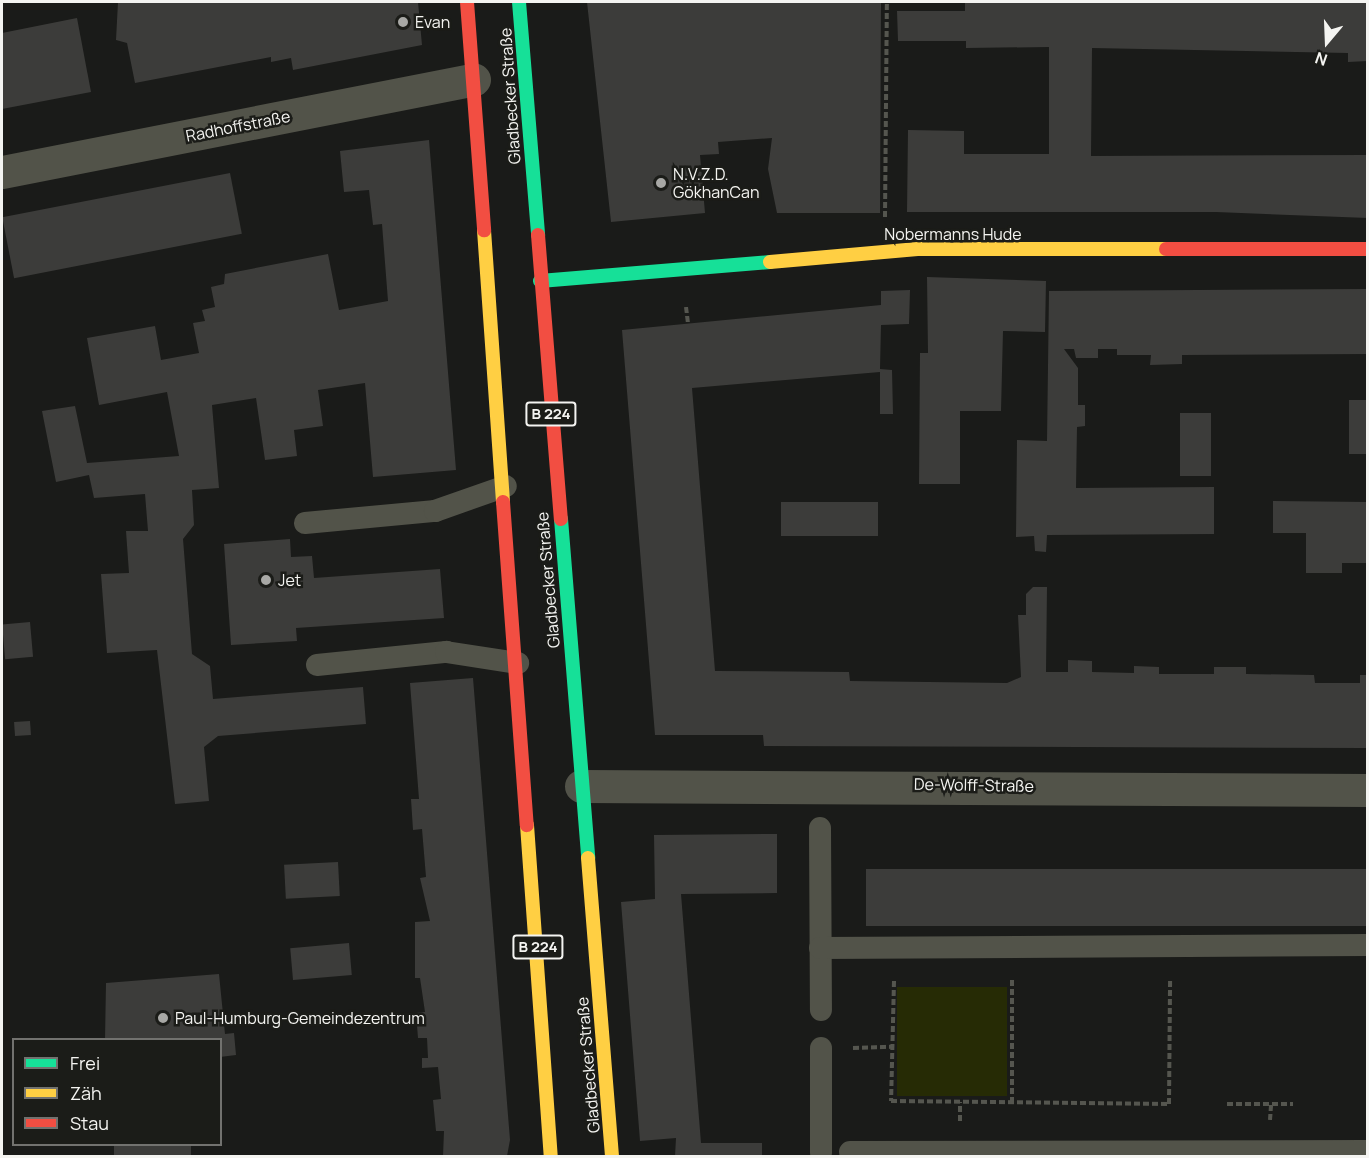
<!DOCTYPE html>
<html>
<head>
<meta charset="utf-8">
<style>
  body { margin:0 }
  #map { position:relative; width:1369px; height:1158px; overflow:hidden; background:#1a1b19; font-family:Manrope,sans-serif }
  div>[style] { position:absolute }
  .green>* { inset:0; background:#262b05; transform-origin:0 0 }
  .building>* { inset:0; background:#3c3c3a; transform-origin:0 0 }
  .path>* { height:4px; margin-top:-2px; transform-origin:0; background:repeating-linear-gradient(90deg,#55564f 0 6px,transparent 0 9px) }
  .lane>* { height:22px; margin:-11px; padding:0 11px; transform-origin:11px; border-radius:11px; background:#525349 }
  .street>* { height:33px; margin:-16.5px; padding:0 16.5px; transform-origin:16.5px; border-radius:16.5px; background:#525349 }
  .fast>* { height:14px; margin:-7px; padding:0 7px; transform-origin:7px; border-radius:7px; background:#16e098 }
  .slow>* { height:14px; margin:-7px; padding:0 7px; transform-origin:7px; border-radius:7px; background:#ffcf43 }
  .jam>* { height:14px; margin:-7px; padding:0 7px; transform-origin:7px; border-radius:7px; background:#f24e42 }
  .dots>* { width:16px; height:16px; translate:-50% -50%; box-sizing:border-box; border:3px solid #1b1c18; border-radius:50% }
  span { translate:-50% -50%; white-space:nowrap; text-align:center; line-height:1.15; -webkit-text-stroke:5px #1b1c18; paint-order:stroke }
  .shield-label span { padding:2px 4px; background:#1b1c18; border:2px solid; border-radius:4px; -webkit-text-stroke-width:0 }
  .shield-label { font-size:15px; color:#f4f4f1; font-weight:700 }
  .poi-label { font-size:16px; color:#f4f4f1 }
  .left { translate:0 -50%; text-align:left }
  .street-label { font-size:16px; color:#f4f4f1 }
  .frame { position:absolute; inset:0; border:3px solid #f4f4f1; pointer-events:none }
  .legend { position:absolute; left:12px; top:1038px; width:210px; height:108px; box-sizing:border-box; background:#1b1c18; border:2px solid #72726f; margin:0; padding:8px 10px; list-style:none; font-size:18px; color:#f4f4f1 }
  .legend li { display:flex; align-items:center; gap:12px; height:30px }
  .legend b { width:30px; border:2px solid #72726f }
  .north { position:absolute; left:1297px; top:12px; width:60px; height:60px; -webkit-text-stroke:4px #1b1c18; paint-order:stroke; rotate:199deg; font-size:16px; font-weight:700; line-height:24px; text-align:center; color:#f4f4f1 }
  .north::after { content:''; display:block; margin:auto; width:21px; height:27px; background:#f4f4f1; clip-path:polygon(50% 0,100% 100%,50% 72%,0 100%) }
</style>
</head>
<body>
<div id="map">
  <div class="green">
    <i style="left:897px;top:987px;width:110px;height:109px"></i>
  </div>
  <div class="building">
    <i style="clip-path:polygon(118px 2px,418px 2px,422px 45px,293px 70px,291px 58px,271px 62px,271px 57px,135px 83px,127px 43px,116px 40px)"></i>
    <i style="clip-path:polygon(587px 2px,881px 2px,880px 213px,777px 213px,768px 169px,772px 138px,718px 142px,719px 154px,700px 155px,705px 213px,611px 222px)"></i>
    <i style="clip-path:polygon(965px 2px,1368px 2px,1368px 61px,1348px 62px,1348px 53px,1092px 48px,1091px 156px,1368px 155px,1368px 218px,1216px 212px,907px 212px,908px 130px,964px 131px,964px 154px,1049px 154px,1049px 47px,966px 48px,966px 41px,898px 41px,897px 11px,965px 11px)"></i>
    <i style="clip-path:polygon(77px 18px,91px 92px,2px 109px,2px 33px)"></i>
    <i style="clip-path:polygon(429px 140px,456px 470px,373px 477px,365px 383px,318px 390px,323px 426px,294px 430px,297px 456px,265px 460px,256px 398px,212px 405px,219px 488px,192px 490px,194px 525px,183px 539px,192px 654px,210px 666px,213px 699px,363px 687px,366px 724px,218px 736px,204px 747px,209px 801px,175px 804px,157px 650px,107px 653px,101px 574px,129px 573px,126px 531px,148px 531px,145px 494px,94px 498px,89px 475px,56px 482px,42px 411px,75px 406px,87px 463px,179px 456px,167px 392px,99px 405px,87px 338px,155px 326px,161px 360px,199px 353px,193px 323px,205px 321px,202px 310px,215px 307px,211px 287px,224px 284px,225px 274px,328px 254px,339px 310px,388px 301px,382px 224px,373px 225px,369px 190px,344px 192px,340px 151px)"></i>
    <i style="left:230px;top:173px;width:62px;height:232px;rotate:79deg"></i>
    <i style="clip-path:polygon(927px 277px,1046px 281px,1045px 332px,1003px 331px,1001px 411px,960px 411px,960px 484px,919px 484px,920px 353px,928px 353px)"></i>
    <i style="clip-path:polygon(1368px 289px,1368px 354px,1182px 355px,1182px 364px,1150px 365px,1151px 355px,1117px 355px,1117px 349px,1098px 349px,1098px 358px,1076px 358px,1074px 349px,1064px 349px,1078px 368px,1078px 405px,1085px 405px,1085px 426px,1077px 427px,1076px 488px,1214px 487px,1214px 534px,1047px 535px,1046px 552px,1035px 551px,1034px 536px,1016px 537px,1017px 440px,1047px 441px,1049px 291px)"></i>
    <i style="clip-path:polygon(910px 290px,909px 324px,881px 325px,880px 369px,892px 370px,893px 414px,880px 414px,880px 372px,692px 388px,715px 671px,849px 672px,850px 681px,1007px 683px,1021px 677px,1018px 615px,1026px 615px,1026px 594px,1033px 587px,1047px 587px,1046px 672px,1068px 672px,1068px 660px,1092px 661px,1092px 672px,1134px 673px,1134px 666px,1159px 667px,1159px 674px,1214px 674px,1214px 667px,1246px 667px,1246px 674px,1314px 675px,1315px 683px,1360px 683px,1360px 675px,1368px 675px,1368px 748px,764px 746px,763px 735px,655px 735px,622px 330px,881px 305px,881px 291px)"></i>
    <i style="left:1349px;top:400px;width:19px;height:54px"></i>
    <i style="left:1180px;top:413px;width:31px;height:63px"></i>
    <i style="clip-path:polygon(1273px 501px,1368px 502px,1368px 563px,1342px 563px,1342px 573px,1306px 573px,1306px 533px,1273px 533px)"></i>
    <i style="left:781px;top:502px;width:97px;height:34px"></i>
    <i style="clip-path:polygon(290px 539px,291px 557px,312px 556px,314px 578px,440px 569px,444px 618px,296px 628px,297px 641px,231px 645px,224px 544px)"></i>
    <i style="left:30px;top:622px;width:35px;height:28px;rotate:85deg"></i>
    <i style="clip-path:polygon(473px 678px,510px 1140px,507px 1156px,443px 1156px,444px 1131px,436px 1131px,433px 1100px,441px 1099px,438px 1067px,422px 1068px,422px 1058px,428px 1058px,427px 1038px,418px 1038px,416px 1013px,425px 1012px,420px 978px,415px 978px,415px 922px,430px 921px,420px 878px,426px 877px,422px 829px,413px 830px,411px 799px,419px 799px,410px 683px)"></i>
    <i style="left:30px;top:721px;width:14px;height:16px;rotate:86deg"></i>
    <i style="clip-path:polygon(777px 834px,777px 893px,681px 894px,701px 1143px,762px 1143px,762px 1156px,675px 1156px,676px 1138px,640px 1141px,621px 902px,655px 899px,654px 835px)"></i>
    <i style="left:338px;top:862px;width:34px;height:54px;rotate:87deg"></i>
    <i style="left:866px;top:869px;width:502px;height:57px"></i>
    <i style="left:349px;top:943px;width:32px;height:59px;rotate:85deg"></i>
    <i style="clip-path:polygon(219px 974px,225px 1034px,234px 1033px,236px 1055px,220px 1057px,220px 1040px,105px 1040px,106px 983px)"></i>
    <i style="left:114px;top:1144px;width:77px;height:12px"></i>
  </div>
  <div class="path">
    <i style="left:885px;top:217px;width:215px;rotate:-89.5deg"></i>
    <i style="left:686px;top:307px;width:17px;rotate:83deg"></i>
    <i style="left:894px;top:981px;width:120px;rotate:91.4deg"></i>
    <i style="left:891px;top:1101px;width:278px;rotate:0.6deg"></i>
    <i style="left:1169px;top:1104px;width:125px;rotate:-89.5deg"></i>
    <i style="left:853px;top:1048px;width:38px;rotate:-2deg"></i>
    <i style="left:1012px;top:1103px;width:126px;rotate:-90deg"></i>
    <i style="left:1227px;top:1104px;width:66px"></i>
    <i style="left:1270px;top:1120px;width:16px;rotate:-86deg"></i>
    <i style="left:960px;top:1121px;width:19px;rotate:-90deg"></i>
  </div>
  <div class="lane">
    <i style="left:305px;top:523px;width:131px;rotate:-5.3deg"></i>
    <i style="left:435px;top:511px;width:75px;rotate:-19.4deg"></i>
    <i style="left:317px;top:665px;width:130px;rotate:-5.8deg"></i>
    <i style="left:446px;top:652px;width:73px;rotate:8.7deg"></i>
    <i style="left:820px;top:828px;width:182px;rotate:89.7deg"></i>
    <i style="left:820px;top:948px;width:548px;rotate:-0.31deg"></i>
    <i style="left:821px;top:1048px;width:105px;rotate:90deg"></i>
    <i style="left:850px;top:1152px;width:518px;rotate:-0.11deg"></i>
  </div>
  <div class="street">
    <i style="left:2px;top:172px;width:481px;rotate:-11.1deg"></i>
    <i style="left:581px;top:786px;width:787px;rotate:0.29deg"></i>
  </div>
  <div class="fast">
    <i style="left:519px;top:2px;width:234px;rotate:85.3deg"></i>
    <i style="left:540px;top:281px;width:231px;rotate:-4.7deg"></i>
    <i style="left:561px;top:519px;width:340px;rotate:85.4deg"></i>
  </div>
  <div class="slow">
    <i style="left:484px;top:230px;width:273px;rotate:86deg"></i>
    <i style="left:770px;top:262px;width:151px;rotate:-5deg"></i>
    <i style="left:920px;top:249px;width:246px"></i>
    <i style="left:527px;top:825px;width:332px;rotate:85.9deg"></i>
    <i style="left:588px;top:858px;width:299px;rotate:85.4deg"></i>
  </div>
  <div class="jam">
    <i style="left:467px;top:2px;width:229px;rotate:85.7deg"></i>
    <i style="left:538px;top:235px;width:285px;rotate:85.4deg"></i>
    <i style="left:1166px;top:249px;width:202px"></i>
    <i style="left:503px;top:502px;width:324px;rotate:85.8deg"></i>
  </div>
  <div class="dots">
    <i style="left:403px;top:22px;background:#a8a8a5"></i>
    <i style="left:661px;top:183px;background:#a8a8a5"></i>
    <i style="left:266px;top:580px;background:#a8a8a5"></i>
    <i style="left:163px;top:1018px;background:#a8a8a5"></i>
  </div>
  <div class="shield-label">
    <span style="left:551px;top:414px">B 224</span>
    <span style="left:538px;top:947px">B 224</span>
  </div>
  <div class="poi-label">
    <span class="left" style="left:415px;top:22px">Evan</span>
    <span class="left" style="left:673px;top:183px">N.V.Z.D.<br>GökhanCan</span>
    <span class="left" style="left:278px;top:580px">Jet</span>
    <span class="left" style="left:175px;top:1018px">Paul-Humburg-Gemeindezentrum</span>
  </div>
  <div class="street-label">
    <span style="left:510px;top:96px;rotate:-94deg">Gladbecker Straße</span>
    <span style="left:238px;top:126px;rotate:-11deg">Radhoffstraße</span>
    <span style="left:953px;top:234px">Nobermanns Hude</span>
    <span style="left:548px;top:580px;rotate:-95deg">Gladbecker Straße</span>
    <span style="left:974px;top:785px;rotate:1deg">De-Wolff-Straße</span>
    <span style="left:588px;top:1065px;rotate:-95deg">Gladbecker Straße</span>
  </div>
  <div class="frame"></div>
  <ul class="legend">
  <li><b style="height:8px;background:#16e098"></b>Frei</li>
  <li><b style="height:8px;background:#ffcf43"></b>Zäh</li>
  <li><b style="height:8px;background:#f24e42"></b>Stau</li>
  </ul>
  <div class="north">N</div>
</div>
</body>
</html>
